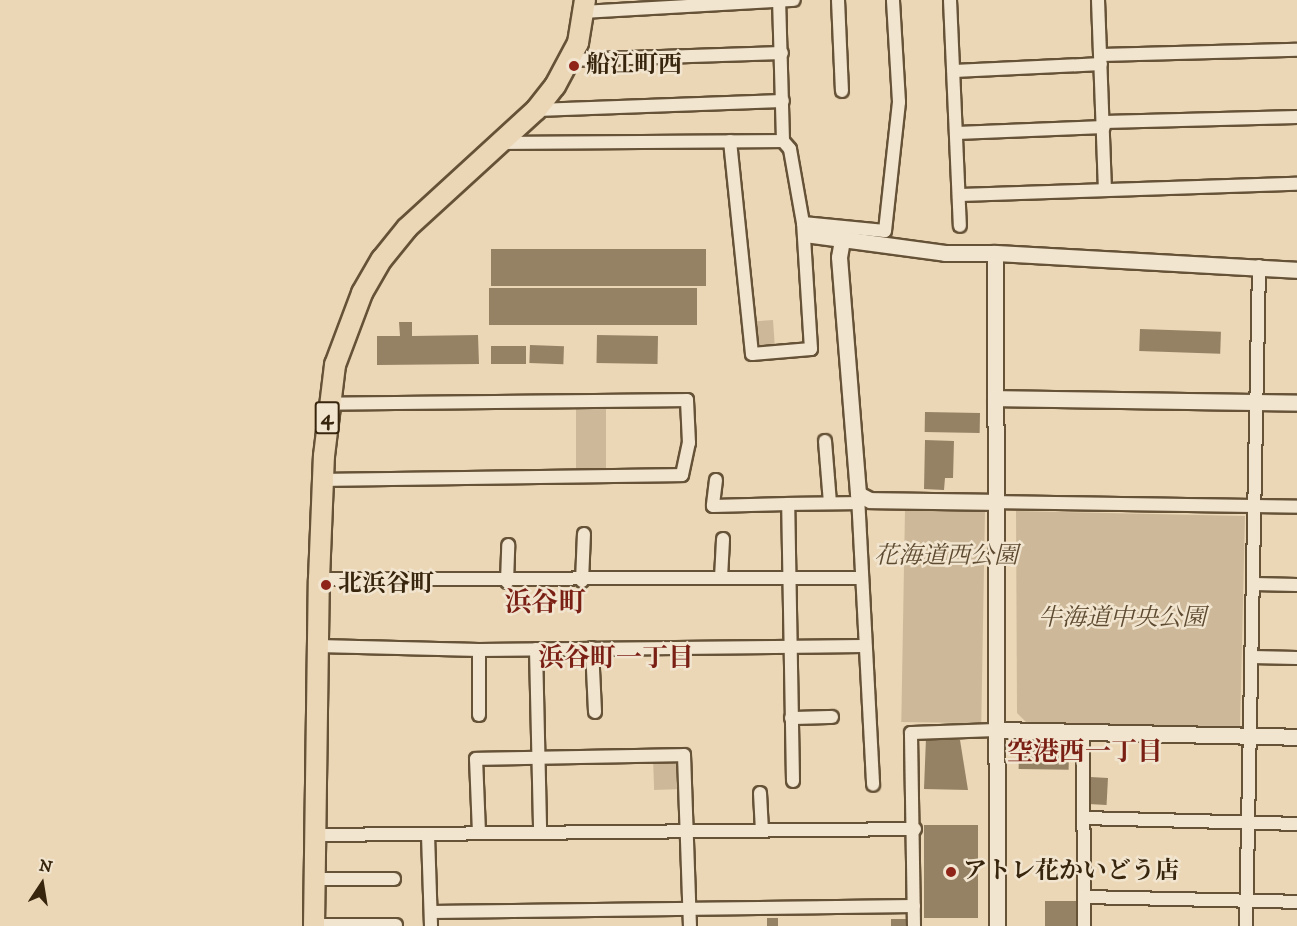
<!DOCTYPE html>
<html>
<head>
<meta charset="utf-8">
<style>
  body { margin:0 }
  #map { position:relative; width:1297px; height:926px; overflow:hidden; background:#ebd7b6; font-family:"IM FELL DW Pica","Noto Serif JP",serif }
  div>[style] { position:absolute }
  .green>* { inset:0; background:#cdb999; transform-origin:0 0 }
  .building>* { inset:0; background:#958265; transform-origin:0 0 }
  .roads { filter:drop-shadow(2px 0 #655237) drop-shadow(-2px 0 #655237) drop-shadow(0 2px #655237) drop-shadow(0 -2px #655237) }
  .minor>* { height:12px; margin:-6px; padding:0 6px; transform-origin:6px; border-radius:6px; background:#f2e5d0 }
  .tertiary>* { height:15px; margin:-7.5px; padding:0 7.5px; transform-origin:7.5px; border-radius:7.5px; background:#f2e5d0 }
  .primary>* { height:20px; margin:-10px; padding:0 10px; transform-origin:10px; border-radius:10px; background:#ebd7b6 }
  .dots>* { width:16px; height:16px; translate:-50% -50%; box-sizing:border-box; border:3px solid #f2e5d0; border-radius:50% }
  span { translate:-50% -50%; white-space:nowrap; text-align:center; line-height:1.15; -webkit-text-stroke:5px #f2e5d0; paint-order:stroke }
  .shield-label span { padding:2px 4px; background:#f2e5d0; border:2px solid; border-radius:4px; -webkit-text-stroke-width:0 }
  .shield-label { font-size:22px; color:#38250d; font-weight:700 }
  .poi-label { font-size:24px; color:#38250d; font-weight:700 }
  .left { translate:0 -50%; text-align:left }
  .park-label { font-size:24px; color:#5d4a30; font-style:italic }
  .neighbourhood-label { font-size:26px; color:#7a1f14; font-weight:700 }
  .quarter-label { font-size:27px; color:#7a1f14; font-weight:700 }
  .north { position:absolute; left:12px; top:854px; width:60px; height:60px; -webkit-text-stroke:4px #f2e5d0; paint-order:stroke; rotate:12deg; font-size:16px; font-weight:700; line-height:24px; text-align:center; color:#38250d }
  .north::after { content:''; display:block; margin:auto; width:21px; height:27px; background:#38250d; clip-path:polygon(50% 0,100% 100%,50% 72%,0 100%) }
</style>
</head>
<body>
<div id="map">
  <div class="green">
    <i style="left:773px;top:320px;width:30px;height:21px;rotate:86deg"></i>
    <i style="left:576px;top:401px;width:30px;height:75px"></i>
    <i style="left:905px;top:509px;width:80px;height:213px;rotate:1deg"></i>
    <i style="clip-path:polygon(1016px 511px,1245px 516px,1240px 728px,1026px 722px,1017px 713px)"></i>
    <i style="left:681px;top:757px;width:32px;height:28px;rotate:88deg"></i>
  </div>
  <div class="building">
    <i style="left:706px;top:249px;width:37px;height:215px;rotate:90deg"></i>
    <i style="left:697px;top:288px;width:37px;height:208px;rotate:90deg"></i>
    <i style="clip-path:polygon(399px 322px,412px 322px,412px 336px,478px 335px,479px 364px,377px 365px,377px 336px,400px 336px)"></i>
    <i style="left:1140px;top:329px;width:81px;height:22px;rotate:2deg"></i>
    <i style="left:597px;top:335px;width:61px;height:28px;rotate:1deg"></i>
    <i style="left:530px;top:345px;width:34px;height:18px;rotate:2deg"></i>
    <i style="left:491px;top:346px;width:35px;height:18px"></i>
    <i style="left:925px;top:412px;width:55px;height:20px;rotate:1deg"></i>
    <i style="clip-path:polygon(925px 440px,954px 441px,953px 478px,945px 478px,944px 490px,924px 489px)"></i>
    <i style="clip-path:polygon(926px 738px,960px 740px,968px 790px,924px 789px)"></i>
    <i style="left:1019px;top:747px;width:50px;height:22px;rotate:1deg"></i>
    <i style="left:1090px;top:777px;width:18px;height:27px;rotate:3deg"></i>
    <i style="left:924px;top:825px;width:54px;height:93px"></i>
    <i style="left:1045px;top:901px;width:31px;height:25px"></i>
    <i style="left:767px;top:918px;width:11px;height:8px"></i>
    <i style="left:891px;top:919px;width:15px;height:7px"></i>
  </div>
  <div class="roads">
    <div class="minor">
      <i style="left:838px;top:0;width:91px;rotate:87.5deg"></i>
      <i style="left:950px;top:0;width:226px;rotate:87.5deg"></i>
      <i style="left:1098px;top:0;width:188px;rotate:87.9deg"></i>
      <i style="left:584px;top:12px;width:210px;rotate:-3.3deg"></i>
      <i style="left:1101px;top:55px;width:196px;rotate:-1.5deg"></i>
      <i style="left:570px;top:60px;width:212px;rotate:-1.9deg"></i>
      <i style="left:954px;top:71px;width:147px;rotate:-2.7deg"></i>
      <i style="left:536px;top:110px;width:247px;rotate:-2.1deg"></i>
      <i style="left:1104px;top:122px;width:193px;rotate:-1.5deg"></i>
      <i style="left:957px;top:133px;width:147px;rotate:-2.3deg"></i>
      <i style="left:730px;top:141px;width:214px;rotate:84.1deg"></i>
      <i style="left:752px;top:354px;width:59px;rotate:-4.8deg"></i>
      <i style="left:811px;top:349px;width:126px;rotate:-93.6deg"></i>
      <i style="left:803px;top:223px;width:75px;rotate:-100deg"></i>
      <i style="left:790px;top:149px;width:11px;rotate:-131deg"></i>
      <i style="left:783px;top:141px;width:141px;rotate:-91.6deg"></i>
      <i style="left:500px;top:143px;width:283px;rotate:-0.4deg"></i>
      <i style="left:959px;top:195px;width:338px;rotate:-1.9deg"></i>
      <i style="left:803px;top:223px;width:82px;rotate:5.6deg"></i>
      <i style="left:885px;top:231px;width:130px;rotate:-83.8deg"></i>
      <i style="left:899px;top:102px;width:102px;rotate:-93.4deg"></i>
      <i style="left:825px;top:441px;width:62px;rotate:85.4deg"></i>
      <i style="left:323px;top:480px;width:359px;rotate:-0.8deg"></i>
      <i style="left:682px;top:475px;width:33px;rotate:-78deg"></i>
      <i style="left:689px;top:443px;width:43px;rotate:-92.7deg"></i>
      <i style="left:687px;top:400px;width:359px;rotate:179.4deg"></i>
      <i style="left:716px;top:480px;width:26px;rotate:97deg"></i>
      <i style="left:713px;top:506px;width:75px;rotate:-1.5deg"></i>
      <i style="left:858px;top:496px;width:289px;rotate:87deg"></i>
      <i style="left:995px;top:502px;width:302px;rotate:0.9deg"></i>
      <i style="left:721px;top:578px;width:39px;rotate:-87deg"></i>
      <i style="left:319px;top:579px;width:541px;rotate:-0.11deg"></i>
      <i style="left:582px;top:581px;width:47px;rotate:-87.6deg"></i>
      <i style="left:507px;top:582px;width:37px;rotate:-88deg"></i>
      <i style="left:1254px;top:584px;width:43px;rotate:1.3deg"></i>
      <i style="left:318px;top:646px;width:161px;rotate:1.4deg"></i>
      <i style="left:479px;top:650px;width:384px;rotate:-0.6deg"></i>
      <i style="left:592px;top:648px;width:64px;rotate:87.3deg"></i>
      <i style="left:536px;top:649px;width:183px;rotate:88.7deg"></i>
      <i style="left:479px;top:650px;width:65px;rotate:90deg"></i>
      <i style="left:1252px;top:657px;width:45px;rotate:1.3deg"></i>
      <i style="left:791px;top:718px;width:41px;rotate:-1.4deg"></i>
      <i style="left:1083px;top:733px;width:193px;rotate:89.7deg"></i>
      <i style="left:793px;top:781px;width:277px;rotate:-91deg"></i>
      <i style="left:788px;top:504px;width:71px;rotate:-0.8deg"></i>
      <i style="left:760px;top:793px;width:38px;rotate:87deg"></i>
      <i style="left:1084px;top:818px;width:213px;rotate:1.6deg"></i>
      <i style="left:479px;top:833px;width:74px;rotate:-92.3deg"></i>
      <i style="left:476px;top:759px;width:208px;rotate:-1.1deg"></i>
      <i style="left:684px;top:755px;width:171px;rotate:88deg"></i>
      <i style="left:316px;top:835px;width:599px;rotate:-0.57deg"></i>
      <i style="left:428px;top:835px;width:91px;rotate:88.1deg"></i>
      <i style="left:315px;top:879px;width:79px"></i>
      <i style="left:1084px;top:897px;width:213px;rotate:1.3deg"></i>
      <i style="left:431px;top:912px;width:483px;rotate:-0.7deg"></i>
      <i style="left:314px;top:925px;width:82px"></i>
      <i style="left:914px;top:926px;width:193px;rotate:-90.9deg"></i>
      <i style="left:911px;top:733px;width:86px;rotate:-2deg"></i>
      <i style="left:1246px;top:926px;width:660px;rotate:-88.87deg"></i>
    </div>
    <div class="tertiary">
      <i style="left:805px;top:234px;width:141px;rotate:7.7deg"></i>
      <i style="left:945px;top:253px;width:50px"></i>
      <i style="left:995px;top:253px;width:673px;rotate:89.83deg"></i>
      <i style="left:842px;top:240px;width:17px;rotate:100deg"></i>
      <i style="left:839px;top:257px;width:238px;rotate:85.4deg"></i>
      <i style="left:858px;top:494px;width:13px;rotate:27deg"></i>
      <i style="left:870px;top:500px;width:125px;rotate:0.9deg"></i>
      <i style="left:995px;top:253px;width:302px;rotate:3.2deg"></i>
      <i style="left:995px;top:398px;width:302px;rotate:0.9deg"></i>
      <i style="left:997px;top:730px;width:300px;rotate:1.3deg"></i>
    </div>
    <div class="primary">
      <i style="left:314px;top:926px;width:347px;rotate:-89.2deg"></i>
      <i style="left:319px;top:579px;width:123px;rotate:-87.7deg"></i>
      <i style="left:324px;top:456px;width:92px;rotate:-83.1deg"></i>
      <i style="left:335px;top:365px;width:77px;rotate:-69.4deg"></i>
      <i style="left:362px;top:293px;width:39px;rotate:-60deg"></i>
      <i style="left:382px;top:259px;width:40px;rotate:-51deg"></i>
      <i style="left:407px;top:228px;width:175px;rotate:-42.5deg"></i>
      <i style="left:536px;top:110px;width:31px;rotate:-52deg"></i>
      <i style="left:555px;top:86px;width:49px;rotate:-61.9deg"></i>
      <i style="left:578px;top:43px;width:44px;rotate:-80.8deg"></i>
    </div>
  </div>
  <div class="dots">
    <i style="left:574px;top:66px;background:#8f2418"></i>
    <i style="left:326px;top:585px;background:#8f2418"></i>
    <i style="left:951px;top:872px;background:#8f2418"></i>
  </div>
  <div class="shield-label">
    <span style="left:327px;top:418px">4</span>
  </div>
  <div class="poi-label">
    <span class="left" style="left:586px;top:66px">船江町西</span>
    <span class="left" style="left:338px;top:585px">北浜谷町</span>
    <span class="left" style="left:963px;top:872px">アトレ花かいどう店</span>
  </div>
  <div class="park-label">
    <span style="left:946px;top:557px">花海道西公園</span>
    <span style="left:1122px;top:619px">牛海道中央公園</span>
  </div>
  <div class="neighbourhood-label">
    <span style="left:616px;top:659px">浜谷町一丁目</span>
    <span style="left:1085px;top:753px">空港西一丁目</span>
  </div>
  <div class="quarter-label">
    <span style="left:545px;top:604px">浜谷町</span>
  </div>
  <div class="north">N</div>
</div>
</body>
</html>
